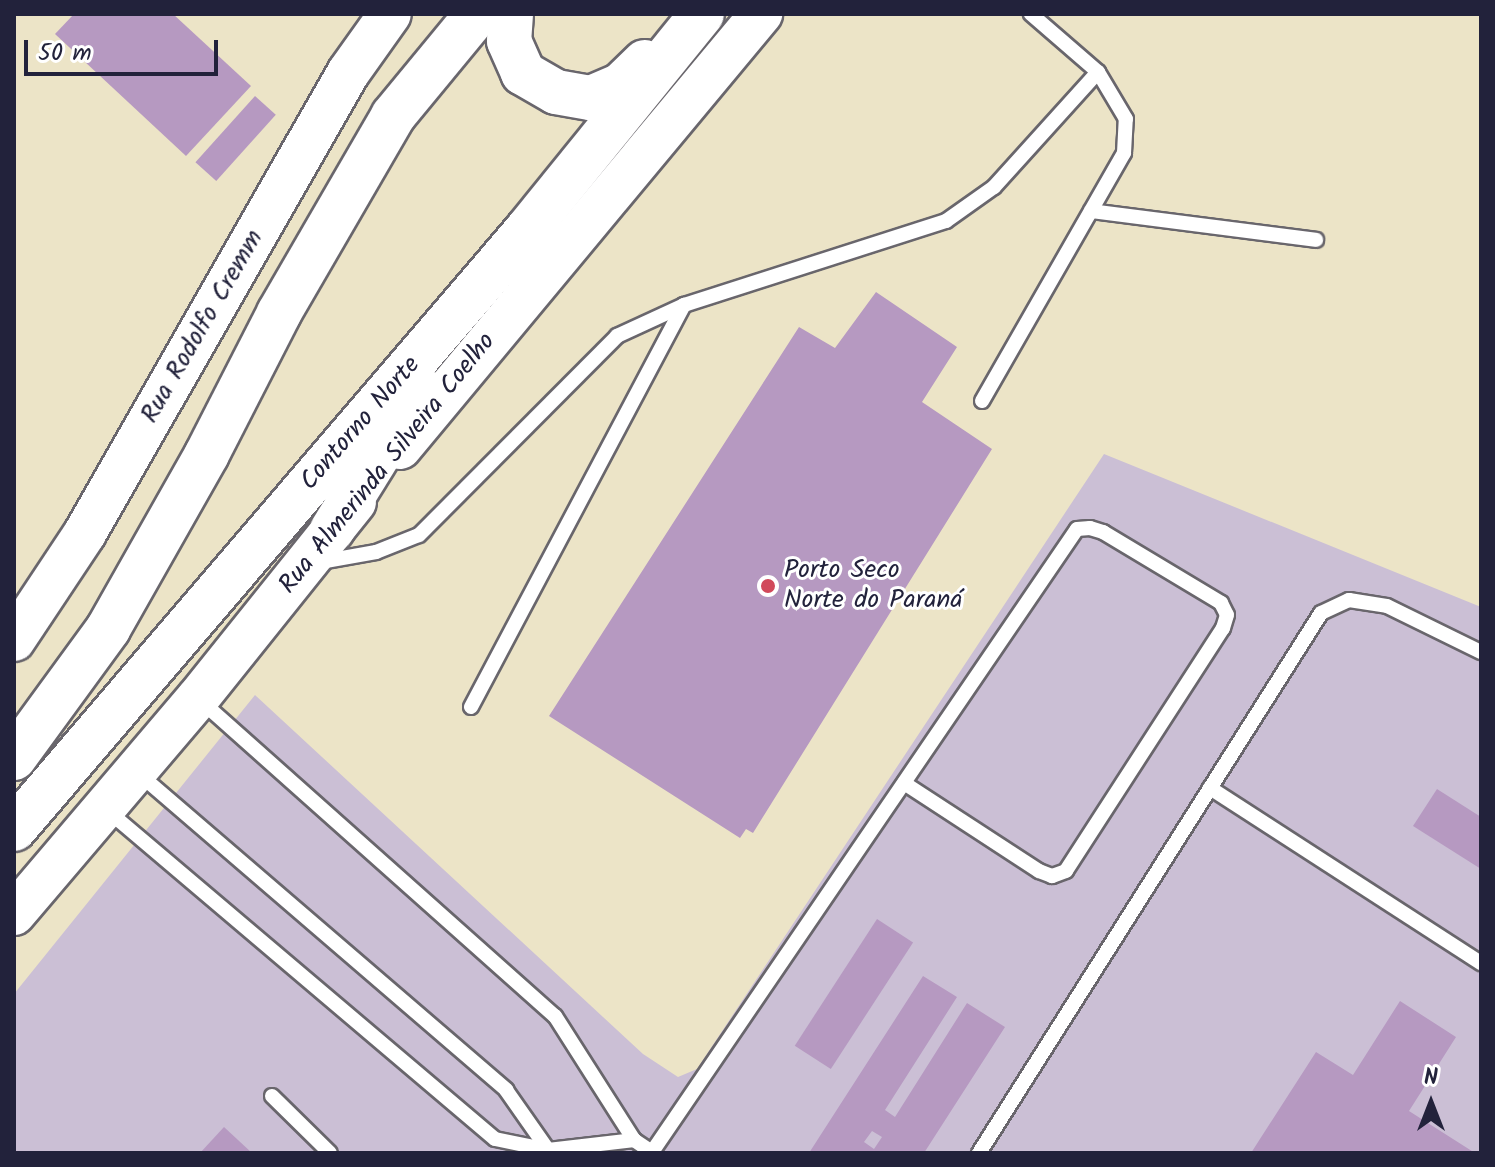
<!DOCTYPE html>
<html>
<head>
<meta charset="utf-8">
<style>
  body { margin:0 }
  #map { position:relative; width:1495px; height:1167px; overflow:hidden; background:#ece4c7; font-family:Kalam,sans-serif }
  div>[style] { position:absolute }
  .industrial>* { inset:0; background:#cbbfd5 }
  .building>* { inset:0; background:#b699c1; transform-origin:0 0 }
  .roads { filter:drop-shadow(2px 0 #69666c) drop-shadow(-2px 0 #69666c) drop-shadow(0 2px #69666c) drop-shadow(0 -2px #69666c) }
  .lane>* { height:14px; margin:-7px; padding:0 7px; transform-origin:7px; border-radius:7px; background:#fff }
  .secondary>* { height:42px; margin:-21px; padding:0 21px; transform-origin:21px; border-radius:21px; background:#fff }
  .highway>* { height:44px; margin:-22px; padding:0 22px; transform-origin:22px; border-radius:22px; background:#fff }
  .dots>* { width:22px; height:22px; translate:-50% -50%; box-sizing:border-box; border:4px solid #fff; border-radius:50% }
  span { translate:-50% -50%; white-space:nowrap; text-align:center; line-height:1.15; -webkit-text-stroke:6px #fff; paint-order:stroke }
  .street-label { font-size:26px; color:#22223b }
  .poi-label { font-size:26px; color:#22223b }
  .left { translate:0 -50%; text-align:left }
  .frame { position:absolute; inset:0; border:16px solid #22223b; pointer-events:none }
  .north { position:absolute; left:1391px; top:1063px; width:80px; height:80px; -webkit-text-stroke:6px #fff; paint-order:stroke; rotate:0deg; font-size:22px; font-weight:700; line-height:32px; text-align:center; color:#22223b }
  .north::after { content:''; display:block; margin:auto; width:28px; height:36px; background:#22223b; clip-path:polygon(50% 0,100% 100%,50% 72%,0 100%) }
  .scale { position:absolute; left:24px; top:40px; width:194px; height:36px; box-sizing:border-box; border:4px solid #22223b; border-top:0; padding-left:10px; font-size:24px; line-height:28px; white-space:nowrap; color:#22223b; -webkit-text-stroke:6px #fff; paint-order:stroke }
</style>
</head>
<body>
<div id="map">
  <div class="industrial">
    <i style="clip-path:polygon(1104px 454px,1481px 607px,1481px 1153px,14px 1153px,14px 994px,255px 695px,643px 1054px,678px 1077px,697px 1069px)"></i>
  </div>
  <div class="building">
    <i style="clip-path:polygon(74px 14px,173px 14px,251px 86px,186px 156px,55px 34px)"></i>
    <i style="left:255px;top:96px;width:28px;height:89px;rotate:42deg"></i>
    <i style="clip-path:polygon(876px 292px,957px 347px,922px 402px,992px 449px,753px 833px,746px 829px,740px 838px,549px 716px,799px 327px,835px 348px)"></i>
    <i style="clip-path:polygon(1437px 789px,1481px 817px,1481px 869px,1413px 826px)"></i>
    <i style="left:877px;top:919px;width:43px;height:151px;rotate:33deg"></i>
    <i style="clip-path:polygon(evenodd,923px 976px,957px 997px,885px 1110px,895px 1117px,967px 1003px,1005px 1027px,924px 1153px,809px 1153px,923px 976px,872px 1131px,882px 1137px,874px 1149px,864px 1142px,872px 1131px)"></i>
    <i style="clip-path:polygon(1400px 1001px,1456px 1037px,1409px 1111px,1475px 1153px,1251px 1153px,1316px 1052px,1353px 1075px)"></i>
    <i style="clip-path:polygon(224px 1127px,252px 1153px,200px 1153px)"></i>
  </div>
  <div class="roads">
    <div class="lane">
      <i style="left:1091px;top:211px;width:227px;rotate:7.3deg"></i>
      <i style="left:982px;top:401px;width:286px;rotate:-60.2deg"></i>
      <i style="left:1124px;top:153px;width:34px;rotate:-87deg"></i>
      <i style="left:1126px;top:119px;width:55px;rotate:-120.8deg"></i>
      <i style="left:1098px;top:72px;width:89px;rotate:-139.1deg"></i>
      <i style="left:320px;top:562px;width:57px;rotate:-10.1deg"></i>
      <i style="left:376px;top:552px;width:46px;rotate:-21.6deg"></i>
      <i style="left:419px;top:535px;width:281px;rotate:-45.1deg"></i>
      <i style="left:617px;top:336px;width:74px;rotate:-24.8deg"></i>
      <i style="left:684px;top:305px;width:275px;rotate:-17.8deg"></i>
      <i style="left:946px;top:221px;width:59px;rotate:-35.3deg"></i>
      <i style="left:994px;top:187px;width:155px;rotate:-47.9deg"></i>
      <i style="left:201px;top:701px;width:474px;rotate:41.7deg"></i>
      <i style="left:555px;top:1016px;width:147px;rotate:57.5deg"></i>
      <i style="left:634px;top:1140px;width:23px;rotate:34deg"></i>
      <i style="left:471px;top:707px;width:455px;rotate:-62.1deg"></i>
      <i style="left:138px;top:773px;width:486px;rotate:40.7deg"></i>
      <i style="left:506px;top:1090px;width:73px;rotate:55deg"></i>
      <i style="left:1210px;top:788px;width:323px;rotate:32.9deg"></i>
      <i style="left:108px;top:811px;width:507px;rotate:40.28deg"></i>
      <i style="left:495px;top:1139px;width:54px;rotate:11.7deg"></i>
      <i style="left:548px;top:1150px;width:87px;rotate:-6.6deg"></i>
      <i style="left:272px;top:1096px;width:81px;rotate:44.5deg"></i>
      <i style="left:652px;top:1152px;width:754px;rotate:-55.7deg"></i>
      <i style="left:1077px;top:529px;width:13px;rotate:-4deg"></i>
      <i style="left:1090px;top:528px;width:14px;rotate:17deg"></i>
      <i style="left:1103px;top:532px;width:138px;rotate:31deg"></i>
      <i style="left:1221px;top:603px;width:13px;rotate:63deg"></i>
      <i style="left:1227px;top:615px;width:14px;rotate:107deg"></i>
      <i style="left:1223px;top:628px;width:289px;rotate:122.9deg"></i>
      <i style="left:1066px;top:871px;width:15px;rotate:160deg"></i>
      <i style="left:1052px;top:876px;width:14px;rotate:-159deg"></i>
      <i style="left:1039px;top:871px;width:161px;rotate:-146.9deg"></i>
      <i style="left:979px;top:1153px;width:639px;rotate:-57.65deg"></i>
      <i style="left:1321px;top:613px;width:31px;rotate:-25deg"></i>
      <i style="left:1349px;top:600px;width:38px;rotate:9deg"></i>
      <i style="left:1387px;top:606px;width:105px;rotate:26.1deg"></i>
    </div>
    <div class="secondary">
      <i style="left:400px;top:448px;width:565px;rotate:-50.25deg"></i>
      <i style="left:14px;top:640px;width:128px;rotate:-56.4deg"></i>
      <i style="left:85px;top:533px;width:530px;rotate:-60.24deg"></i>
      <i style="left:348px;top:73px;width:72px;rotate:-54.6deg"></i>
      <i style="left:14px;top:914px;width:284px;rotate:-49.6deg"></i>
      <i style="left:198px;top:698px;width:251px;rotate:-51.3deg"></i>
    </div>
    <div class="highway">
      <i style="left:511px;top:14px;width:27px;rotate:94deg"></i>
      <i style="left:509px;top:41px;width:35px;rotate:66deg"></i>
      <i style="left:523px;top:73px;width:38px;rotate:30deg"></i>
      <i style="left:556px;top:92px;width:36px;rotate:10deg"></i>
      <i style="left:591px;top:98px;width:33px;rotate:-23deg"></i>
      <i style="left:621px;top:85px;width:33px;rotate:-44deg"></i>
      <i style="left:332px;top:530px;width:167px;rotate:-58.2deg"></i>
      <i style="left:14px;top:758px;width:160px;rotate:-53.9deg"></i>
      <i style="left:108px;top:629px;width:201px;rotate:-60.5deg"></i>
      <i style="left:207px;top:454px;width:158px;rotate:-62.9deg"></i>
      <i style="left:279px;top:313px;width:228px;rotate:-59.9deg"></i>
      <i style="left:393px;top:116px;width:132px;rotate:-50.5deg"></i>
      <i style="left:14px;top:829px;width:789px;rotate:-49.42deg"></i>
      <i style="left:527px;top:230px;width:278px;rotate:-51deg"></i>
    </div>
  </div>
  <div class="dots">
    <i style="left:768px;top:586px;background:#d1495b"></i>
  </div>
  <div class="street-label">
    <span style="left:203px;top:327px;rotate:-60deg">Rua Rodolfo Cremm</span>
    <span style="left:361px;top:424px;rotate:-49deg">Contorno Norte</span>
    <span style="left:388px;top:464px;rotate:-51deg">Rua Almerinda Silveira Coelho</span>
  </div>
  <div class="poi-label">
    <span class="left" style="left:784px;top:586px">Porto Seco<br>Norte do Paraná</span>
  </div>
  <div class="frame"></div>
  <div class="north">N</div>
  <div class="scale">50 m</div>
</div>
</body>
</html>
